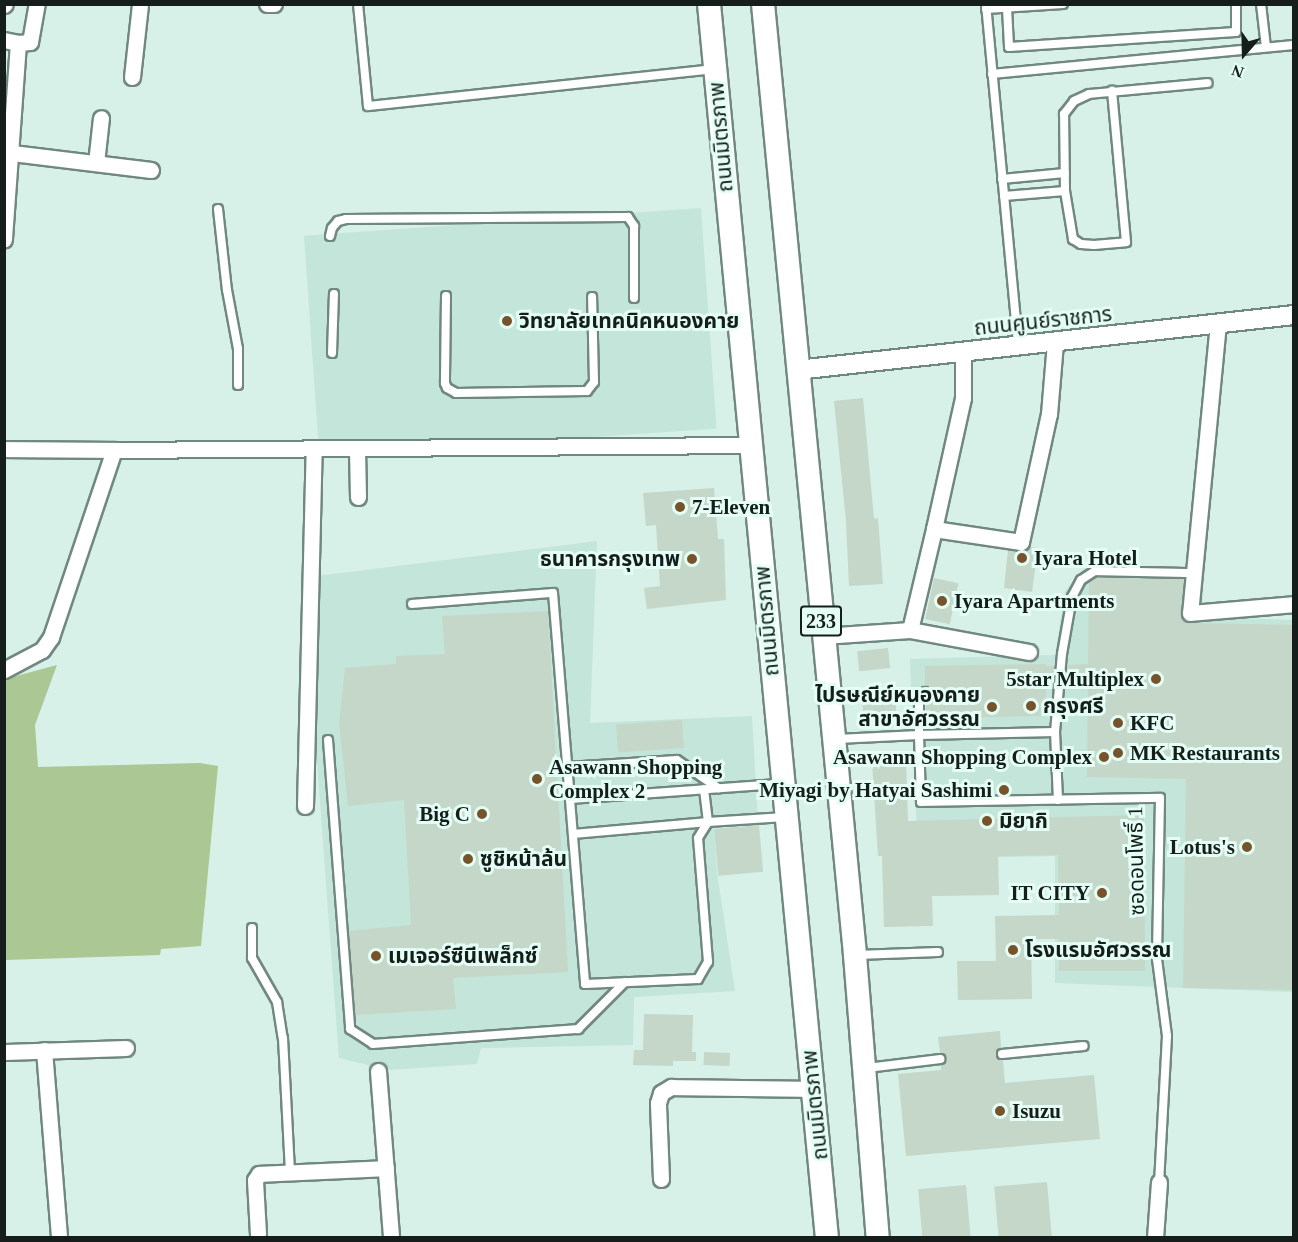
<!DOCTYPE html>
<html>
<head>
<meta charset="utf-8">
<style>
  body { margin:0 }
  #map { position:relative; width:1298px; height:1242px; overflow:hidden; background:#d7f0e8; font-family:"Times New Roman","Noto Sans Thai",serif }
  div>[style] { position:absolute }
  .built>* { inset:0; background:#c3e5da; transform-origin:0 0 }
  .green>* { inset:0; background:#abc794 }
  .building>* { inset:0; background:#c4d7c8; transform-origin:0 0 }
  .roads { filter:drop-shadow(2px 0 #718880) drop-shadow(-2px 0 #718880) drop-shadow(0 2px #718880) drop-shadow(0 -2px #718880) }
  .service>* { height:8px; margin:-4px; padding:0 4px; transform-origin:4px; border-radius:4px; background:#fff }
  .minor>* { height:15px; margin:-7.5px; padding:0 7.5px; transform-origin:7.5px; border-radius:7.5px; background:#fff }
  .tertiary>* { height:18px; margin:-9px; padding:0 9px; transform-origin:9px; border-radius:9px; background:#fff }
  .primary>* { height:22px; margin:-11px; padding:0 11px; transform-origin:11px; border-radius:11px; background:#fff }
  .dots>* { width:16px; height:16px; translate:-50% -50%; box-sizing:border-box; border:3px solid #e4fef5; border-radius:50% }
  span { translate:-50% -50%; white-space:nowrap; text-align:center; line-height:1.15; -webkit-text-stroke:6px #e4fef5; paint-order:stroke }
  .shield-label span { padding:2px 4px; background:#e4fef5; border:2px solid; border-radius:4px; -webkit-text-stroke-width:0 }
  .shield-label { font-size:20px; color:#151e1b; font-weight:700 }
  .street-label { font-size:21px; color:#151e1b }
  .poi-label { font-size:21px; color:#151e1b; font-weight:700 }
  .left { translate:0 -50%; text-align:left }
  .right { translate:-100% -50%; text-align:right }
  .frame { position:absolute; inset:0; border:6px solid #151e1b; pointer-events:none }
  .north { position:absolute; left:1214px; top:24px; width:60px; height:60px; -webkit-text-stroke:4px #e4fef5; paint-order:stroke; rotate:200deg; font-size:16px; font-weight:700; line-height:24px; text-align:center; color:#151e1b }
  .north::after { content:''; display:block; margin:auto; width:21px; height:27px; background:#151e1b; clip-path:polygon(50% 0,100% 100%,50% 72%,0 100%) }
</style>
</head>
<body>
<div id="map">
  <div class="built">
    <i style="left:701px;top:208px;width:221px;height:398px;rotate:86deg"></i>
    <i style="clip-path:polygon(597px 541px,590px 723px,752px 716px,758px 823px,714px 827px,717px 873px,735px 991px,634px 997px,633px 1045px,481px 1048px,477px 1064px,389px 1070px,339px 1058px,315px 735px,317px 576px)"></i>
    <i style="clip-path:polygon(1087px 566px,1204px 571px,1202px 617px,1293px 620px,1293px 992px,1055px 983px,1055px 856px,918px 859px,910px 659px,1055px 655px,1065px 591px)"></i>
  </div>
  <div class="green">
    <i style="clip-path:polygon(57px 665px,35px 725px,38px 767px,200px 763px,218px 766px,201px 946px,161px 949px,160px 955px,5px 960px,5px 679px)"></i>
  </div>
  <div class="building">
    <i style="clip-path:polygon(863px 398px,874px 519px,878px 518px,883px 584px,849px 586px,846px 521px,834px 401px)"></i>
    <i style="clip-path:polygon(714px 488px,718px 539px,724px 539px,726px 600px,647px 609px,644px 588px,660px 586px,656px 525px,646px 526px,643px 493px)"></i>
    <i style="clip-path:polygon(1029px 547px,1038px 548px,1032px 592px,1004px 588px,1008px 550px,1024px 551px)"></i>
    <i style="clip-path:polygon(1097px 577px,1184px 579px,1180px 613px,1187px 623px,1293px 625px,1293px 990px,1183px 988px,1186px 779px,1087px 777px,1088px 678px,1066px 679px,1067px 665px,1088px 664px,1089px 582px)"></i>
    <i style="left:934px;top:578px;width:25px;height:42px;rotate:12deg"></i>
    <i style="clip-path:polygon(548px 611px,568px 972px,453px 978px,456px 1009px,355px 1015px,349px 931px,411px 925px,404px 800px,348px 806px,339px 723px,345px 668px,396px 664px,396px 656px,445px 654px,442px 616px)"></i>
    <i style="left:888px;top:648px;width:20px;height:31px;rotate:84deg"></i>
    <i style="clip-path:polygon(1046px 664px,1046px 666px,1055px 666px,1054px 680px,1046px 680px,1047px 716px,926px 718px,926px 699px,931px 692px,925px 686px,925px 666px)"></i>
    <i style="left:895px;top:696px;width:24px;height:33px;rotate:85deg"></i>
    <i style="left:682px;top:720px;width:28px;height:66px;rotate:86deg"></i>
    <i style="clip-path:polygon(906px 761px,908px 821px,1144px 815px,1145px 971px,1059px 971px,1059px 939px,1031px 939px,1032px 999px,958px 1000px,957px 961px,996px 961px,995px 916px,1059px 915px,1058px 855px,998px 856px,999px 895px,932px 896px,933px 926px,884px 927px,882px 856px,878px 856px,872px 762px)"></i>
    <i style="left:759px;top:825px;width:47px;height:45px;rotate:85deg"></i>
    <i style="clip-path:polygon(644px 1014px,693px 1015px,692px 1052px,696px 1052px,696px 1061px,673px 1061px,673px 1066px,633px 1065px,634px 1050px,643px 1050px)"></i>
    <i style="clip-path:polygon(1000px 1031px,1001px 1048px,996px 1054px,1003px 1060px,1005px 1083px,1094px 1075px,1100px 1139px,906px 1156px,898px 1074px,941px 1070px,941px 1065px,946px 1059px,940px 1053px,938px 1037px)"></i>
    <i style="left:704px;top:1052px;width:26px;height:13px;rotate:2deg"></i>
    <i style="left:1047px;top:1182px;width:56px;height:53px;rotate:85deg"></i>
    <i style="left:966px;top:1185px;width:53px;height:48px;rotate:85deg"></i>
  </div>
  <div class="roads">
    <div class="service">
      <i style="left:358px;top:4px;width:102px;rotate:84.4deg"></i>
      <i style="left:368px;top:106px;width:347px;rotate:-6.1deg"></i>
      <i style="left:986px;top:4px;width:342px;rotate:84.6deg"></i>
      <i style="left:1261px;top:4px;width:43px;rotate:83.4deg"></i>
      <i style="left:1007px;top:8px;width:39px;rotate:87deg"></i>
      <i style="left:1009px;top:47px;width:227px;rotate:-3.8deg"></i>
      <i style="left:1236px;top:32px;width:28px;rotate:-90deg"></i>
      <i style="left:986px;top:9px;width:77px;rotate:-3.7deg"></i>
      <i style="left:992px;top:74px;width:303px;rotate:-5.5deg"></i>
      <i style="left:1002px;top:179px;width:63px;rotate:-5.4deg"></i>
      <i style="left:1065px;top:191px;width:77px;rotate:-90.7deg"></i>
      <i style="left:1064px;top:114px;width:16px;rotate:-52deg"></i>
      <i style="left:1074px;top:101px;width:17px;rotate:-25deg"></i>
      <i style="left:1089px;top:94px;width:119px;rotate:-5.3deg"></i>
      <i style="left:1004px;top:196px;width:61px;rotate:-4.7deg"></i>
      <i style="left:1065px;top:191px;width:49px;rotate:80.5deg"></i>
      <i style="left:1073px;top:239px;width:9px;rotate:32deg"></i>
      <i style="left:1081px;top:244px;width:13px;rotate:4deg"></i>
      <i style="left:1094px;top:245px;width:32px;rotate:-5deg"></i>
      <i style="left:1126px;top:242px;width:152px;rotate:-95.3deg"></i>
      <i style="left:218px;top:209px;width:81px;rotate:83.7deg"></i>
      <i style="left:227px;top:290px;width:60px;rotate:79.4deg"></i>
      <i style="left:238px;top:349px;width:36px;rotate:90deg"></i>
      <i style="left:330px;top:236px;width:8px;rotate:-76deg"></i>
      <i style="left:332px;top:228px;width:9px;rotate:-49deg"></i>
      <i style="left:338px;top:221px;width:8px;rotate:-14deg"></i>
      <i style="left:346px;top:219px;width:282px;rotate:-0.4deg"></i>
      <i style="left:628px;top:217px;width:11px;rotate:56deg"></i>
      <i style="left:634px;top:226px;width:72px;rotate:90deg"></i>
      <i style="left:446px;top:296px;width:87px;rotate:90.7deg"></i>
      <i style="left:445px;top:383px;width:5px;rotate:68deg"></i>
      <i style="left:447px;top:388px;width:10px;rotate:29deg"></i>
      <i style="left:456px;top:393px;width:131px;rotate:-0.9deg"></i>
      <i style="left:587px;top:391px;width:11px;rotate:-52deg"></i>
      <i style="left:594px;top:382px;width:85px;rotate:-91.3deg"></i>
      <i style="left:332px;top:353px;width:59px;rotate:-88.1deg"></i>
      <i style="left:412px;top:604px;width:141px;rotate:-4.5deg"></i>
      <i style="left:553px;top:593px;width:392px;rotate:85.3deg"></i>
      <i style="left:585px;top:984px;width:113px;rotate:-2.5deg"></i>
      <i style="left:698px;top:979px;width:20px;rotate:-60deg"></i>
      <i style="left:708px;top:962px;width:124px;rotate:-94.6deg"></i>
      <i style="left:698px;top:838px;width:19px;rotate:-58deg"></i>
      <i style="left:708px;top:822px;width:77px;rotate:-3.7deg"></i>
      <i style="left:925px;top:692px;width:8px;rotate:140deg"></i>
      <i style="left:919px;top:697px;width:38px;rotate:90deg"></i>
      <i style="left:919px;top:735px;width:136px;rotate:-1.3deg"></i>
      <i style="left:837px;top:739px;width:82px;rotate:-2.8deg"></i>
      <i style="left:919px;top:735px;width:67px;rotate:88.3deg"></i>
      <i style="left:921px;top:802px;width:239px;rotate:-1deg"></i>
      <i style="left:1160px;top:798px;width:161px;rotate:91.1deg"></i>
      <i style="left:1157px;top:959px;width:78px;rotate:82.6deg"></i>
      <i style="left:1167px;top:1036px;width:146px;rotate:93.1deg"></i>
      <i style="left:328px;top:740px;width:290px;rotate:85.6deg"></i>
      <i style="left:350px;top:1029px;width:27px;rotate:33deg"></i>
      <i style="left:373px;top:1044px;width:206px;rotate:-4.2deg"></i>
      <i style="left:578px;top:1029px;width:66px;rotate:-45deg"></i>
      <i style="left:567px;top:767px;width:110px;rotate:-3.6deg"></i>
      <i style="left:677px;top:760px;width:50px;rotate:34.3deg"></i>
      <i style="left:570px;top:799px;width:212px;rotate:-4.1deg"></i>
      <i style="left:1058px;top:800px;width:68px;rotate:-92.5deg"></i>
      <i style="left:1055px;top:732px;width:78px;rotate:-84.9deg"></i>
      <i style="left:1062px;top:654px;width:58px;rotate:-80deg"></i>
      <i style="left:1072px;top:597px;width:19px;rotate:-62deg"></i>
      <i style="left:1081px;top:580px;width:17px;rotate:-33deg"></i>
      <i style="left:1095px;top:571px;width:99px;rotate:1.2deg"></i>
      <i style="left:573px;top:834px;width:136px;rotate:-5.1deg"></i>
      <i style="left:708px;top:822px;width:33px;rotate:-97deg"></i>
      <i style="left:252px;top:928px;width:30px;rotate:90deg"></i>
      <i style="left:252px;top:958px;width:51px;rotate:60.4deg"></i>
      <i style="left:277px;top:1002px;width:36px;rotate:81deg"></i>
      <i style="left:283px;top:1038px;width:134px;rotate:87deg"></i>
      <i style="left:857px;top:955px;width:81px;rotate:-2.1deg"></i>
      <i style="left:1002px;top:1054px;width:82px;rotate:-5.6deg"></i>
      <i style="left:867px;top:1068px;width:74px;rotate:-7deg"></i>
    </div>
    <div class="minor">
      <i style="left:267px;top:4px;width:7px"></i>
      <i style="left:4px;top:5px;width:1px;rotate:-45deg"></i>
      <i style="left:4px;top:40px;width:14px;rotate:12deg"></i>
      <i style="left:18px;top:43px;width:197px;rotate:94.1deg"></i>
      <i style="left:18px;top:43px;width:12px;rotate:-5deg"></i>
      <i style="left:30px;top:42px;width:39px;rotate:-80deg"></i>
      <i style="left:132px;top:77px;width:73px;rotate:-83.7deg"></i>
      <i style="left:4px;top:152px;width:148px;rotate:7deg"></i>
      <i style="left:96px;top:163px;width:45px;rotate:-83.7deg"></i>
      <i style="left:1218px;top:323px;width:291px;rotate:95.5deg"></i>
      <i style="left:1190px;top:613px;width:104px;rotate:-4.9deg"></i>
      <i style="left:963px;top:352px;width:46px;rotate:90deg"></i>
      <i style="left:963px;top:398px;width:134px;rotate:102.5deg"></i>
      <i style="left:934px;top:529px;width:88px;rotate:8.5deg"></i>
      <i style="left:1021px;top:542px;width:131px;rotate:-77.7deg"></i>
      <i style="left:1049px;top:414px;width:72px;rotate:-85.2deg"></i>
      <i style="left:4px;top:449px;width:110px;rotate:0.5deg"></i>
      <i style="left:357px;top:449px;width:48px;rotate:88.8deg"></i>
      <i style="left:910px;top:630px;width:104px;rotate:-76.6deg"></i>
      <i style="left:823px;top:636px;width:87px;rotate:-3.9deg"></i>
      <i style="left:910px;top:630px;width:121px;rotate:10.5deg"></i>
      <i style="left:4px;top:670px;width:43px;rotate:-27.8deg"></i>
      <i style="left:42px;top:650px;width:16px;rotate:-55deg"></i>
      <i style="left:51px;top:637px;width:197px;rotate:-71.4deg"></i>
      <i style="left:114px;top:450px;width:637px;rotate:-0.45deg"></i>
      <i style="left:305px;top:806px;width:357px;rotate:-88.6deg"></i>
      <i style="left:44px;top:1050px;width:189px;rotate:85.4deg"></i>
      <i style="left:4px;top:1052px;width:122px;rotate:-1.9deg"></i>
      <i style="left:378px;top:1071px;width:168px;rotate:85.5deg"></i>
      <i style="left:661px;top:1179px;width:76px;rotate:-92.3deg"></i>
      <i style="left:658px;top:1103px;width:10px;rotate:-73deg"></i>
      <i style="left:661px;top:1093px;width:12px;rotate:-31deg"></i>
      <i style="left:671px;top:1087px;width:142px;rotate:0.8deg"></i>
      <i style="left:258px;top:1234px;width:54px;rotate:-93.2deg"></i>
      <i style="left:255px;top:1180px;width:7px;rotate:-56deg"></i>
      <i style="left:259px;top:1174px;width:127px;rotate:-2.7deg"></i>
      <i style="left:1155px;top:1238px;width:56px;rotate:-85.9deg"></i>
    </div>
    <div class="tertiary">
      <i style="left:797px;top:370px;width:500px;rotate:-6.31deg"></i>
    </div>
    <div class="primary">
      <i style="left:709px;top:4px;width:1240px;rotate:84.54deg"></i>
      <i style="left:763px;top:4px;width:955px;rotate:84.47deg"></i>
      <i style="left:855px;top:955px;width:284px;rotate:85.4deg"></i>
    </div>
  </div>
  <div class="dots">
    <i style="left:507px;top:321px;background:#76532b"></i>
    <i style="left:680px;top:507px;background:#76532b"></i>
    <i style="left:1022px;top:558px;background:#76532b"></i>
    <i style="left:692px;top:559px;background:#76532b"></i>
    <i style="left:942px;top:601px;background:#76532b"></i>
    <i style="left:1156px;top:679px;background:#76532b"></i>
    <i style="left:1031px;top:706px;background:#76532b"></i>
    <i style="left:992px;top:707px;background:#76532b"></i>
    <i style="left:1118px;top:723px;background:#76532b"></i>
    <i style="left:1118px;top:753px;background:#76532b"></i>
    <i style="left:1104px;top:757px;background:#76532b"></i>
    <i style="left:537px;top:779px;background:#76532b"></i>
    <i style="left:1004px;top:790px;background:#76532b"></i>
    <i style="left:482px;top:814px;background:#76532b"></i>
    <i style="left:987px;top:821px;background:#76532b"></i>
    <i style="left:1247px;top:847px;background:#76532b"></i>
    <i style="left:468px;top:859px;background:#76532b"></i>
    <i style="left:1102px;top:893px;background:#76532b"></i>
    <i style="left:1013px;top:950px;background:#76532b"></i>
    <i style="left:376px;top:956px;background:#76532b"></i>
    <i style="left:1000px;top:1111px;background:#76532b"></i>
  </div>
  <div class="shield-label">
    <span style="left:821px;top:621px">233</span>
  </div>
  <div class="street-label">
    <span style="left:721px;top:137px;rotate:-95deg">ถนนมิตรภาพ</span>
    <span style="left:1043px;top:321px;rotate:-6deg">ถนนศูนย์ราชการ</span>
    <span style="left:767px;top:621px;rotate:-95deg">ถนนมิตรภาพ</span>
    <span style="left:1136px;top:861px;rotate:-91deg">ซอดอนโพธิ์ 1</span>
    <span style="left:815px;top:1105px;rotate:-96deg">ถนนมิตรภาพ</span>
  </div>
  <div class="poi-label">
    <span class="left" style="left:519px;top:321px">วิทยาลัยเทคนิคหนองคาย</span>
    <span class="left" style="left:692px;top:507px">7-Eleven</span>
    <span class="left" style="left:1034px;top:558px">Iyara Hotel</span>
    <span class="right" style="left:680px;top:559px">ธนาคารกรุงเทพ</span>
    <span class="left" style="left:954px;top:601px">Iyara Apartments</span>
    <span class="right" style="left:1144px;top:679px">5star Multiplex</span>
    <span class="right" style="left:980px;top:707px">ไปรษณีย์หนองคาย<br>สาขาอัศวรรณ</span>
    <span class="left" style="left:1043px;top:706px">กรุงศรี</span>
    <span class="left" style="left:1130px;top:723px">KFC</span>
    <span class="left" style="left:1130px;top:753px">MK Restaurants</span>
    <span class="right" style="left:1092px;top:757px">Asawann Shopping Complex</span>
    <span class="left" style="left:549px;top:779px">Asawann Shopping<br>Complex 2</span>
    <span class="right" style="left:992px;top:790px">Miyagi by Hatyai Sashimi</span>
    <span class="right" style="left:470px;top:814px">Big C</span>
    <span class="left" style="left:999px;top:821px">มิยากิ</span>
    <span class="right" style="left:1235px;top:847px">Lotus's</span>
    <span class="left" style="left:480px;top:859px">ซูชิหน้าล้น</span>
    <span class="right" style="left:1090px;top:893px">IT CITY</span>
    <span class="left" style="left:1025px;top:950px">โรงแรมอัศวรรณ</span>
    <span class="left" style="left:388px;top:956px">เมเจอร์ซีนีเพล็กซ์</span>
    <span class="left" style="left:1012px;top:1111px">Isuzu</span>
  </div>
  <div class="frame"></div>
  <div class="north">N</div>
</div>
</body>
</html>
